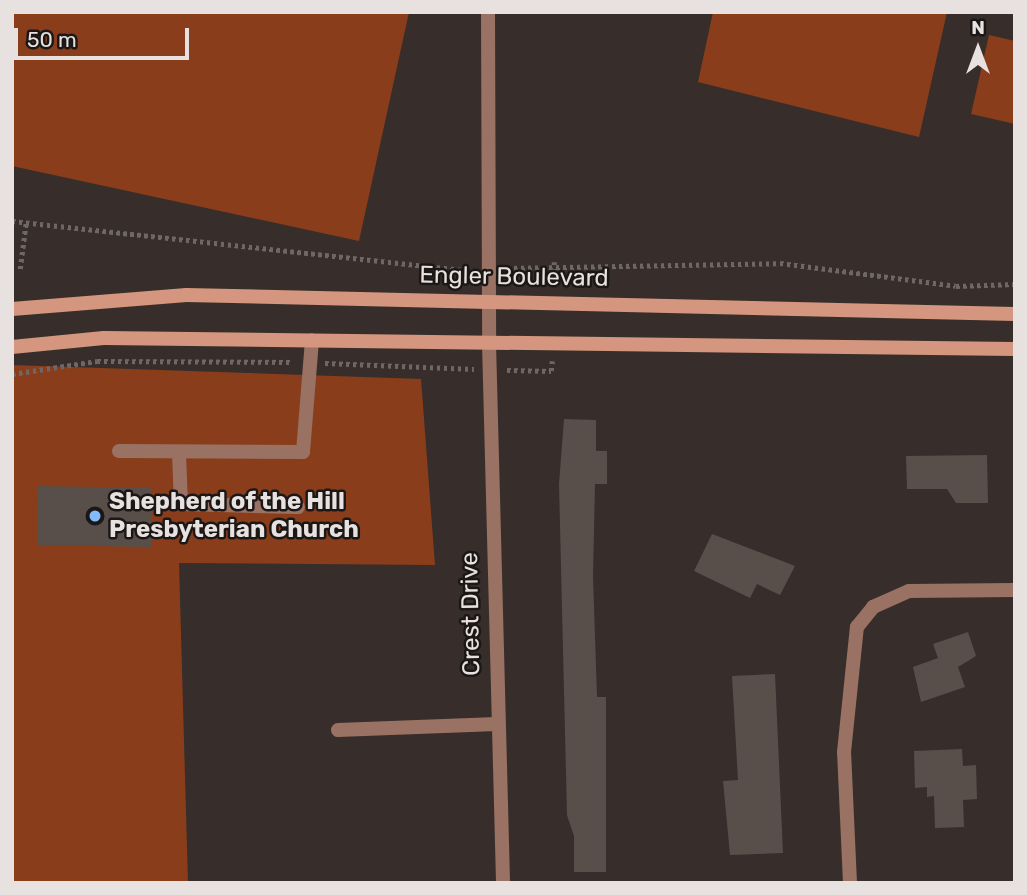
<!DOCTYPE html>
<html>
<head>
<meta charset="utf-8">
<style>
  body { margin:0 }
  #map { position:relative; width:1027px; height:895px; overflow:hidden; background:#372e2b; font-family:Rubik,sans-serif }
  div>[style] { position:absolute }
  .green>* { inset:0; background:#8a3d1a }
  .building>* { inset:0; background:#584f4b; transform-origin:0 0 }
  .path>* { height:4.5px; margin-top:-2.25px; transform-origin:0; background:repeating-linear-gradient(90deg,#6f6764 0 3.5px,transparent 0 7px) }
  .lane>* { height:14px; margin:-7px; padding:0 7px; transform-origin:7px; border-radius:7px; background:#997263 }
  .street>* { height:14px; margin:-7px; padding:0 7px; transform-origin:7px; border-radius:7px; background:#997263 }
  .secondary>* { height:14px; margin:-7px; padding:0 7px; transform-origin:7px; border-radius:7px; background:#d4967e }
  .dots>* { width:19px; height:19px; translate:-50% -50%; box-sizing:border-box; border:4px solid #1b1716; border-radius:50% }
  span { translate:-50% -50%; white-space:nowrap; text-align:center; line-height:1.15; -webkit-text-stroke:5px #1b1716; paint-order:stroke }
  .street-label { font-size:24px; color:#e7e1df }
  .poi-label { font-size:24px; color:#e7e1df; font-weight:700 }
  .left { translate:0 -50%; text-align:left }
  .frame { position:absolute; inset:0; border:14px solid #e7e1df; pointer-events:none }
  .north { position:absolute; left:943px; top:14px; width:70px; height:70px; -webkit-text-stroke:5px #1b1716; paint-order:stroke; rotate:0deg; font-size:19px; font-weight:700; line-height:28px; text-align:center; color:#e7e1df }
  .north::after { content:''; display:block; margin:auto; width:24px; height:32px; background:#e7e1df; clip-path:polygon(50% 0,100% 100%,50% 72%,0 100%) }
  .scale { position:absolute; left:14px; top:28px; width:175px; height:32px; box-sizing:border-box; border:4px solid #e7e1df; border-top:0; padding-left:9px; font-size:21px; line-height:24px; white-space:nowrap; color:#e7e1df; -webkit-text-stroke:5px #1b1716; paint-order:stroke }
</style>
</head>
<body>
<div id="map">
  <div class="green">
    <i style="clip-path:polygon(12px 12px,409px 12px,359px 241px,12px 166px)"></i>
    <i style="clip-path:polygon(713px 12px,947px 12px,919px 137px,698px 82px)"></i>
    <i style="clip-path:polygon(989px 35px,1015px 41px,1015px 124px,971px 114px)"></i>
    <i style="clip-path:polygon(12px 365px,421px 379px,435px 565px,179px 563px,188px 883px,12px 883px)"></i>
  </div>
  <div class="building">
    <i style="clip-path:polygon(564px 419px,596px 420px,596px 451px,607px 451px,607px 484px,595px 484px,593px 576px,597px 697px,606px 697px,606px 872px,574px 872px,574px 836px,567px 815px,559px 484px)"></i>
    <i style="clip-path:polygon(987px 455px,988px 503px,956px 503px,947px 489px,907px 489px,906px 456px)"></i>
    <i style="left:38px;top:486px;width:114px;height:59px;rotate:1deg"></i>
    <i style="clip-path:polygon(712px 534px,795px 566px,780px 595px,757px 584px,750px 598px,694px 571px)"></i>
    <i style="clip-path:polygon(968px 632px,976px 656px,958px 667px,965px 687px,921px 702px,913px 667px,938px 658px,933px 644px)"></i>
    <i style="clip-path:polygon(775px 674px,783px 853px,730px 855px,723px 781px,738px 780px,732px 676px)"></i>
    <i style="clip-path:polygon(962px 749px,963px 766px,976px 765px,977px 799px,963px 800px,964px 827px,935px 828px,934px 796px,927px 797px,927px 787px,915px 788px,914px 751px)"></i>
  </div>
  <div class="path">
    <i style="left:12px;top:221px;width:465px;rotate:6.2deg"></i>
    <i style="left:507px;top:268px;width:273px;rotate:-1deg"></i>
    <i style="left:780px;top:263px;width:177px;rotate:7.4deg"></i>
    <i style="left:956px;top:286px;width:59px;rotate:-1.9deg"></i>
    <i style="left:20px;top:269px;width:47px;rotate:-82.7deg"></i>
    <i style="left:554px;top:286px;width:24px;rotate:-90deg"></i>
    <i style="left:325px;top:363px;width:149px;rotate:2.3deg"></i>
    <i style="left:507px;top:370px;width:44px;rotate:1.3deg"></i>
    <i style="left:551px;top:371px;width:10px;rotate:-84deg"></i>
    <i style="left:12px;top:374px;width:86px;rotate:-8.7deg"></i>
    <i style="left:97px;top:361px;width:195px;rotate:0.3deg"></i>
  </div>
  <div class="lane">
    <i style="left:488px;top:12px;width:331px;rotate:89.8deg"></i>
    <i style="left:119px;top:451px;width:184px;rotate:0.3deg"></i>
    <i style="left:303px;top:452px;width:112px;rotate:-85.4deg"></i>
    <i style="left:179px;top:453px;width:51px;rotate:87.8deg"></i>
    <i style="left:181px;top:504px;width:117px;rotate:1.5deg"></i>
  </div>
  <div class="street">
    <i style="left:489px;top:343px;width:540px;rotate:88.51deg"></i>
    <i style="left:338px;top:730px;width:159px;rotate:-2.2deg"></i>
    <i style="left:850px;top:883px;width:131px;rotate:-92.6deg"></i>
    <i style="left:844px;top:752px;width:126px;rotate:-84.1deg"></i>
    <i style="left:857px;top:627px;width:26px;rotate:-51deg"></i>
    <i style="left:873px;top:607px;width:39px;rotate:-24deg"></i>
    <i style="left:909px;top:591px;width:106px;rotate:-0.5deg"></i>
  </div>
  <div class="secondary">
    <i style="left:12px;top:309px;width:175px;rotate:-4.6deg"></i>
    <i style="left:186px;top:295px;width:829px;rotate:1.31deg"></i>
    <i style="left:12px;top:347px;width:92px;rotate:-5.6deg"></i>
    <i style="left:104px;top:338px;width:911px;rotate:0.69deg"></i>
  </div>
  <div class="dots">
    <i style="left:95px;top:516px;background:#84bbfb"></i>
  </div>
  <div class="street-label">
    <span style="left:514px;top:277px;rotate:1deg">Engler Boulevard</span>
    <span style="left:471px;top:614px;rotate:-91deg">Crest Drive</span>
  </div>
  <div class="poi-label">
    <span class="left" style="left:109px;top:516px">Shepherd of the Hill<br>Presbyterian Church</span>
  </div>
  <div class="frame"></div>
  <div class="north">N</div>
  <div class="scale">50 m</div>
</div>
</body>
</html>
